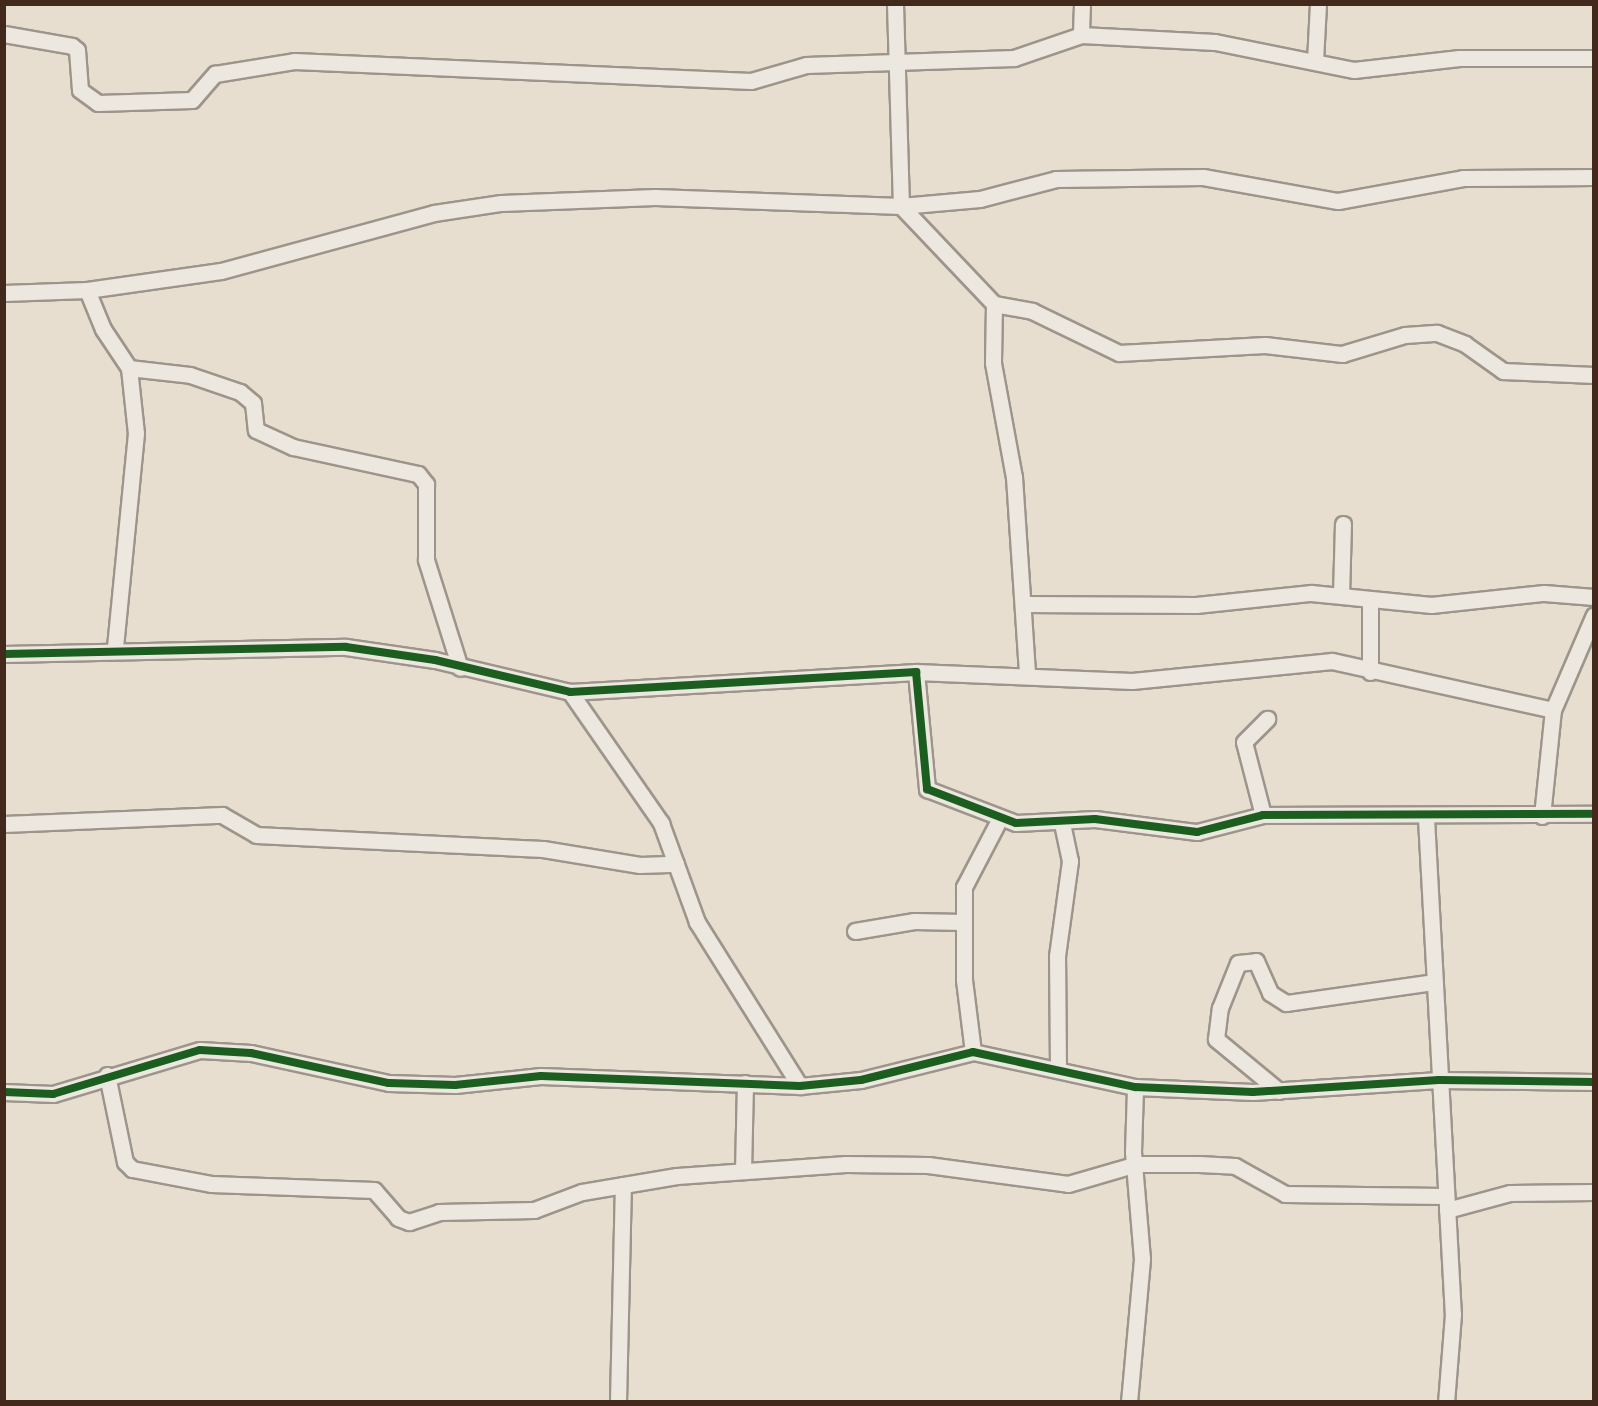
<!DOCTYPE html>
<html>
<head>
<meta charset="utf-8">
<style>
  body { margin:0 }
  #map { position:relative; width:1598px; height:1406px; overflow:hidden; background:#e7decf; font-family:"IM FELL Great Primer",serif }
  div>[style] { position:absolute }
  .roads { filter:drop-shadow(2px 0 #9d958b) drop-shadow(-2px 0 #9d958b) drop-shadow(0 2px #9d958b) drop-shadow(0 -2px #9d958b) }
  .minor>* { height:15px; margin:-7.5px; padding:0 7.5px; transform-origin:7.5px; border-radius:7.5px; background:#ece7df }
  .cycleway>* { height:8px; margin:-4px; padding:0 4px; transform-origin:4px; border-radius:4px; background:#1b5e20 }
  span { translate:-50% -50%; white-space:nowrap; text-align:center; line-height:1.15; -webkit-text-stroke:4.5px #f6ebd9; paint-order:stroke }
  .frame { position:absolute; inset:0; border:6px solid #42291c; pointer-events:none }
</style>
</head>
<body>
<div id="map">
  <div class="roads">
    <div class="minor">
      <i style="left:895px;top:4px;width:202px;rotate:88.3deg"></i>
      <i style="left:901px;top:206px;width:135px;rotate:46.5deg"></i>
      <i style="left:994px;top:304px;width:39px;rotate:10deg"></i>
      <i style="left:1032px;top:311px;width:97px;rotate:25.8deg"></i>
      <i style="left:1119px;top:353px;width:146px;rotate:-3.1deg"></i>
      <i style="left:1265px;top:345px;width:78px;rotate:6.7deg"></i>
      <i style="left:1342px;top:354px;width:66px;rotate:-16.8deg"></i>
      <i style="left:1405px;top:335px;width:32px;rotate:-4deg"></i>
      <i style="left:1437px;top:333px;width:30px;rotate:21deg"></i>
      <i style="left:1465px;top:344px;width:47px;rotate:35.4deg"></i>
      <i style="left:1503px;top:371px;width:91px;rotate:2.5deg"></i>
      <i style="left:1082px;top:4px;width:31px;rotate:92deg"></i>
      <i style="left:1081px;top:35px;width:134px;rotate:3deg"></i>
      <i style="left:1215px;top:42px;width:142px;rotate:11.4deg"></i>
      <i style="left:1354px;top:70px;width:106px;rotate:-6.5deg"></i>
      <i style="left:1459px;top:58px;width:135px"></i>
      <i style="left:4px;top:34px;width:69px;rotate:10deg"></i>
      <i style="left:72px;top:46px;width:6px;rotate:39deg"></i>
      <i style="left:77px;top:50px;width:40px;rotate:85.7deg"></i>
      <i style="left:80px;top:90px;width:22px;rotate:36deg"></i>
      <i style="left:98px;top:103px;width:94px;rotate:-1.8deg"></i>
      <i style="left:192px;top:100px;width:35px;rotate:-49deg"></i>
      <i style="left:215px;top:74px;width:80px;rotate:-9.3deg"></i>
      <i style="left:294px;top:61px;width:457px;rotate:2.5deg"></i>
      <i style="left:751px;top:81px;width:57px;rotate:-16.2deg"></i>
      <i style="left:806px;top:65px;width:208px;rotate:-1.9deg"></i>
      <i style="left:1014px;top:58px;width:71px;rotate:-18.9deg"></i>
      <i style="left:1315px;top:61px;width:57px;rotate:-87deg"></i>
      <i style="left:87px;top:290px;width:42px;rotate:67.7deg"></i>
      <i style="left:103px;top:329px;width:47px;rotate:56.3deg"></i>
      <i style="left:129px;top:368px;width:65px;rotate:83.9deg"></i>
      <i style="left:136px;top:433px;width:217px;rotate:95.6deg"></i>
      <i style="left:4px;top:293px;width:83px;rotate:-2.1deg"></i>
      <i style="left:87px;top:290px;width:135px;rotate:-8.1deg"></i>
      <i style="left:221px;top:271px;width:221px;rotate:-15.2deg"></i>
      <i style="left:434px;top:213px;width:68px;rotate:-8.5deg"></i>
      <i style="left:501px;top:203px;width:154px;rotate:-2.2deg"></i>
      <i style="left:655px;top:197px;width:246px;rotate:2.1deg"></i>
      <i style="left:901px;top:206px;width:79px;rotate:-5.1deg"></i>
      <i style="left:980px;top:199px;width:79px;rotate:-14.7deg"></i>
      <i style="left:1056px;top:179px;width:147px;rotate:-0.8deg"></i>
      <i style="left:1203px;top:177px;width:137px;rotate:10.1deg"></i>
      <i style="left:1338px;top:201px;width:127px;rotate:-10.4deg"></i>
      <i style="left:1463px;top:178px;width:131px;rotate:-0.4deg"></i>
      <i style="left:994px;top:304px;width:59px;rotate:91deg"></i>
      <i style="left:993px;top:363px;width:116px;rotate:79.6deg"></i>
      <i style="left:1014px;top:477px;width:197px;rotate:86.2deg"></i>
      <i style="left:129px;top:368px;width:61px;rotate:6.5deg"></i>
      <i style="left:190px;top:375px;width:53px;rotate:18.8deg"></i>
      <i style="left:240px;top:392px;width:17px;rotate:40deg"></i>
      <i style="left:253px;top:403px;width:27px;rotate:84deg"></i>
      <i style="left:256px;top:430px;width:41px;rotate:24.7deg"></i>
      <i style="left:293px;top:447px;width:128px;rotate:12.2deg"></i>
      <i style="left:418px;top:474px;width:13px;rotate:51deg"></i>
      <i style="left:426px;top:484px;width:76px;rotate:90deg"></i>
      <i style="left:426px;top:560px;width:113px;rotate:72.5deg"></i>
      <i style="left:1341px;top:595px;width:71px;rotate:-88.4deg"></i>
      <i style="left:1370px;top:601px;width:71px;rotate:90deg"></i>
      <i style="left:1025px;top:604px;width:171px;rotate:0.3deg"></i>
      <i style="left:1196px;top:605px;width:116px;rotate:-6deg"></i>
      <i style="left:1311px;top:593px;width:121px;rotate:5.7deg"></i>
      <i style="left:1431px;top:605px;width:114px;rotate:-6.1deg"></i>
      <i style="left:1544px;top:593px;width:50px;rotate:4.6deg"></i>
      <i style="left:4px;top:654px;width:342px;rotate:-1.2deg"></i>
      <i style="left:346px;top:647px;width:90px;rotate:8.3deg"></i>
      <i style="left:435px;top:660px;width:139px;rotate:13.3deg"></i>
      <i style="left:570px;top:692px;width:347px;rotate:-3.3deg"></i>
      <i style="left:916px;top:672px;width:118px;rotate:84.6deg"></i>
      <i style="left:927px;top:789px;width:95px;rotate:20.9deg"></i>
      <i style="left:1016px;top:823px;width:79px;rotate:-2.9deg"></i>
      <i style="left:1095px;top:819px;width:103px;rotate:7.3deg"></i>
      <i style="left:1197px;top:832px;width:68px;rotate:-14.4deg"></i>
      <i style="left:1263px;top:815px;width:331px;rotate:-0.2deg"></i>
      <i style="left:916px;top:672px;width:216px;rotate:2.4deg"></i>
      <i style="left:1132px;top:681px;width:201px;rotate:-5.7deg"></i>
      <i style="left:1332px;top:661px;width:226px;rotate:12.5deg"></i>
      <i style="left:570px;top:692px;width:160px;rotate:55.2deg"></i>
      <i style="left:661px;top:823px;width:105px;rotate:70deg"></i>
      <i style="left:697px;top:922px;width:194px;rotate:57.9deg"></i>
      <i style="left:1263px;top:815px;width:75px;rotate:-104.6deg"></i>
      <i style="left:1244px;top:742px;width:33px;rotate:-45deg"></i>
      <i style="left:1542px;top:816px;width:107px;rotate:-84.1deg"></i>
      <i style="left:1553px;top:710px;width:103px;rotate:-66.7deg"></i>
      <i style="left:1426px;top:818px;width:497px;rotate:86.9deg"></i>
      <i style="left:1453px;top:1314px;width:88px;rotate:94.5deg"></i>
      <i style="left:4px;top:824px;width:218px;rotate:-2.4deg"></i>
      <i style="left:222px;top:815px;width:39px;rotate:30deg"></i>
      <i style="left:256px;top:835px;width:287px;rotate:2.8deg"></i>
      <i style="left:543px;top:849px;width:98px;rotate:9.4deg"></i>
      <i style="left:640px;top:865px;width:36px;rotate:-2deg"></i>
      <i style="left:855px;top:931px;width:60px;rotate:-9.6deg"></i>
      <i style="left:914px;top:921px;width:49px;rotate:1.2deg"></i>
      <i style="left:973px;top:1052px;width:73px;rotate:-97.1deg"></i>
      <i style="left:964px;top:980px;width:93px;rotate:-90deg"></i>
      <i style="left:964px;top:887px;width:78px;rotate:-62.4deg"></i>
      <i style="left:1058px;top:1067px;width:111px;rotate:-90.5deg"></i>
      <i style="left:1057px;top:956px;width:96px;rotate:-82.2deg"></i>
      <i style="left:1070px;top:861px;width:40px;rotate:-102deg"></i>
      <i style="left:107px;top:1075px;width:89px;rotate:78.3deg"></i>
      <i style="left:125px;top:1162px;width:10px;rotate:45deg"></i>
      <i style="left:132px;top:1169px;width:80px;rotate:10.8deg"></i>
      <i style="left:211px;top:1184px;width:163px;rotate:2.1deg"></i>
      <i style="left:374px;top:1190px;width:37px;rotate:49deg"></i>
      <i style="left:398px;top:1218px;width:12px;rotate:20deg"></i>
      <i style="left:409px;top:1222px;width:32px;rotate:-18deg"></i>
      <i style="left:439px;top:1212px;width:95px;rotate:-1.2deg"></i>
      <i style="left:534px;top:1210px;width:51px;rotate:-20.6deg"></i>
      <i style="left:582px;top:1192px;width:96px;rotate:-9.6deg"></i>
      <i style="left:677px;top:1176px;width:169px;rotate:-4.1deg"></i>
      <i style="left:846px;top:1164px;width:82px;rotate:0.7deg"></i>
      <i style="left:928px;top:1165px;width:141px;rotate:7.7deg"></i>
      <i style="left:1068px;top:1184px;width:72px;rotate:-16.2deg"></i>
      <i style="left:1137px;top:1164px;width:62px"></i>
      <i style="left:1199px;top:1164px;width:36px;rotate:3deg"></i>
      <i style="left:1235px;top:1166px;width:57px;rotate:29.2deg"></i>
      <i style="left:1285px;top:1194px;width:159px;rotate:0.7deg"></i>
      <i style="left:1279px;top:1091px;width:82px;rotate:-140.5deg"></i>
      <i style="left:1216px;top:1039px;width:31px;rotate:-83deg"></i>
      <i style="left:1220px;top:1008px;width:48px;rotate:-68.2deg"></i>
      <i style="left:1238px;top:963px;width:18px;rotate:-6deg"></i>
      <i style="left:1256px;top:961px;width:35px;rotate:66deg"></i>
      <i style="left:1270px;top:993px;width:19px;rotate:32deg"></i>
      <i style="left:1286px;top:1003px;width:148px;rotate:-8.1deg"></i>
      <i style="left:4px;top:1092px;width:49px;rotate:2.3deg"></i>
      <i style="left:53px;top:1094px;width:153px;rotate:-16.7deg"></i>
      <i style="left:200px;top:1050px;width:51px;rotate:3.4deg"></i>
      <i style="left:251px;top:1053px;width:141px;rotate:12.3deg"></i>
      <i style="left:389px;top:1083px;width:66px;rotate:1.7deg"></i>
      <i style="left:455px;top:1085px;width:86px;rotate:-6deg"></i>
      <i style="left:541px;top:1076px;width:259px;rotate:2.2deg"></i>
      <i style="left:800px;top:1086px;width:61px;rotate:-5.6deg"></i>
      <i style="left:861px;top:1080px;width:115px;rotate:-14deg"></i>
      <i style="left:973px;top:1052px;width:166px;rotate:12.2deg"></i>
      <i style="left:1135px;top:1087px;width:118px;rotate:2.4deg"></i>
      <i style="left:1253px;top:1092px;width:186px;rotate:-3.7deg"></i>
      <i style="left:1439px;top:1080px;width:155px;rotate:0.7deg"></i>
      <i style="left:743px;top:1171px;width:88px;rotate:-88.7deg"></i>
      <i style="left:1447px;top:1210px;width:65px;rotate:-15.1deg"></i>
      <i style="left:1510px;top:1193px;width:84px;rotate:-0.7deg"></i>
      <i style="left:618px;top:1402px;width:217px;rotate:-88.7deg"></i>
      <i style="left:1129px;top:1402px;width:144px;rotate:-84.8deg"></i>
      <i style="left:1142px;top:1259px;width:107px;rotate:-94.8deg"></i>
      <i style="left:1133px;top:1152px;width:65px;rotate:-88.2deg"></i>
    </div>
  </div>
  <div class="cycleway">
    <i style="left:4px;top:654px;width:342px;rotate:-1.2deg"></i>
    <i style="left:346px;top:647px;width:90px;rotate:8.3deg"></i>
    <i style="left:435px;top:660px;width:139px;rotate:13.3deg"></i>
    <i style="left:570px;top:692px;width:347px;rotate:-3.3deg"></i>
    <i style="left:916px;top:672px;width:118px;rotate:84.6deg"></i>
    <i style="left:927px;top:789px;width:95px;rotate:20.9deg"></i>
    <i style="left:1016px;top:823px;width:79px;rotate:-2.9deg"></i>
    <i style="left:1095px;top:819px;width:103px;rotate:7.3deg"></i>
    <i style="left:1197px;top:832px;width:68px;rotate:-14.4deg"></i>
    <i style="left:1263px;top:815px;width:331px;rotate:-0.2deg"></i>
    <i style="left:4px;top:1092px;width:49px;rotate:2.3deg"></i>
    <i style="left:53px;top:1094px;width:153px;rotate:-16.7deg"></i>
    <i style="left:200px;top:1050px;width:51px;rotate:3.4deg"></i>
    <i style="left:251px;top:1053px;width:141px;rotate:12.3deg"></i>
    <i style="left:389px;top:1083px;width:66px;rotate:1.7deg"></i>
    <i style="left:455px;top:1085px;width:86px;rotate:-6deg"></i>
    <i style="left:541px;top:1076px;width:259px;rotate:2.2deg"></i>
    <i style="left:800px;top:1086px;width:61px;rotate:-5.6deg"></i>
    <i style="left:861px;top:1080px;width:115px;rotate:-14deg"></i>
    <i style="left:973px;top:1052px;width:166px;rotate:12.2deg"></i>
    <i style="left:1135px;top:1087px;width:118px;rotate:2.4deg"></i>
    <i style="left:1253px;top:1092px;width:186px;rotate:-3.7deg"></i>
    <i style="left:1439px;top:1080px;width:155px;rotate:0.7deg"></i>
  </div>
  <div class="frame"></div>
</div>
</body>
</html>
